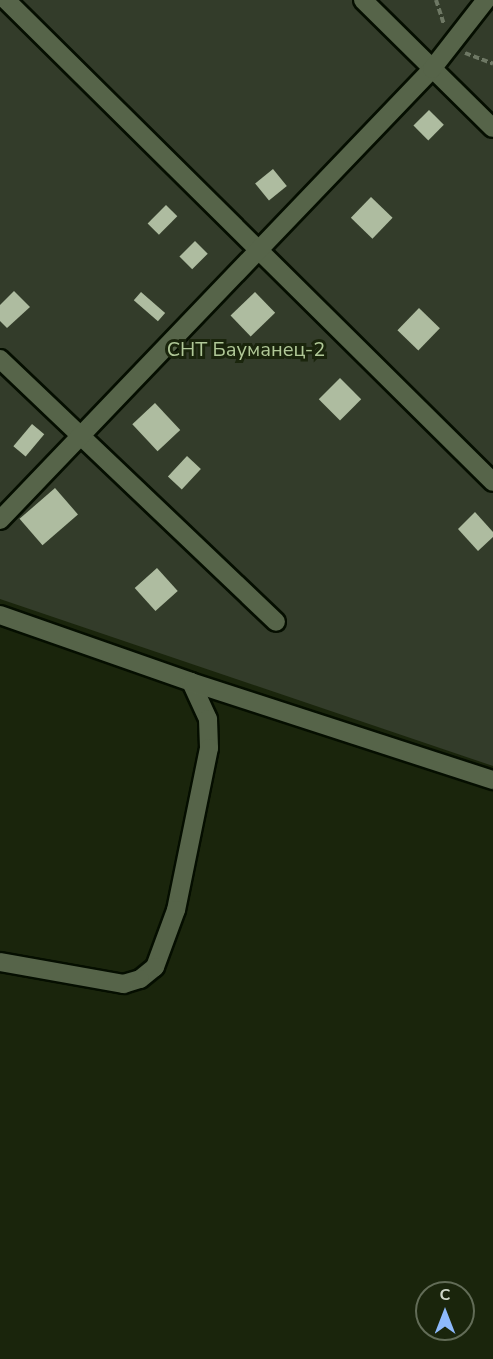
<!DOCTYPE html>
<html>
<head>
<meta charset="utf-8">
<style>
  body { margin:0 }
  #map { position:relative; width:493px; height:1359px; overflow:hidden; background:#1a250c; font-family:"Nunito Sans",sans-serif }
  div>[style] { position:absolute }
  .green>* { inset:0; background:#333c2a }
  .building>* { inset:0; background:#aebca0; transform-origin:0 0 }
  .path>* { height:4px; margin-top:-2px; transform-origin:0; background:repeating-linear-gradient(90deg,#6e7864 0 6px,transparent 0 9px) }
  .roads { filter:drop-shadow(2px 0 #050e00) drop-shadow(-2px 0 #050e00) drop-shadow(0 2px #050e00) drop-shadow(0 -2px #050e00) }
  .minor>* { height:18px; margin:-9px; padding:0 9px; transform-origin:9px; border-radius:9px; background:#566449 }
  span { translate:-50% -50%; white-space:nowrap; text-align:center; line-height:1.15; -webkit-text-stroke:6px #1a250c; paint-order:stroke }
  .park-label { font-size:20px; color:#b0c897 }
  .north { position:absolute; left:415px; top:1281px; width:60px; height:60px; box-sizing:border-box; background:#1a250c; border:2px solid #626c57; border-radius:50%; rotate:0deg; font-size:16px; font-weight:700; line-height:24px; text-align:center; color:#cfd7c8 }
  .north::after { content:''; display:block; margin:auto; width:21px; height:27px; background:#8db9fc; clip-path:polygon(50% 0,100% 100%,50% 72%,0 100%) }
</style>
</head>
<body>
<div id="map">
  <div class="green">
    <i style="clip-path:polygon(0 0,493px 0,493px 766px,0 599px)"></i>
  </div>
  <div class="building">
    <i style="left:429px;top:110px;width:21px;height:22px;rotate:45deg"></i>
    <i style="left:273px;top:169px;width:22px;height:23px;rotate:51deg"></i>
    <i style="left:371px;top:197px;width:30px;height:29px;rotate:44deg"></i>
    <i style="left:166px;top:205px;width:16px;height:26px;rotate:45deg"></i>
    <i style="left:195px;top:241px;width:18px;height:22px;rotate:45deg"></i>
    <i style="clip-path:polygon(14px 291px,30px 307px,7px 328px,0 321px,0 305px)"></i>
    <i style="left:141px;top:292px;width:32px;height:11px;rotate:41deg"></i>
    <i style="left:255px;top:292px;width:29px;height:34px;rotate:46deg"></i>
    <i style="left:419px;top:308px;width:29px;height:31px;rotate:44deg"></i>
    <i style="left:340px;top:378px;width:30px;height:30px;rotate:45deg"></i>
    <i style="left:155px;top:403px;width:37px;height:31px;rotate:47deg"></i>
    <i style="left:32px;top:424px;width:16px;height:29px;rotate:40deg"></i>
    <i style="left:187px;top:456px;width:19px;height:28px;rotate:43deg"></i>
    <i style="left:55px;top:488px;width:35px;height:47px;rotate:49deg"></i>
    <i style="clip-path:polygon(475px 512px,493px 532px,493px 537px,478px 551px,458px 529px)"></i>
    <i style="left:157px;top:568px;width:31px;height:30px;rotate:48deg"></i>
  </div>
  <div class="path">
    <i style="left:436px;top:0;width:26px;rotate:72deg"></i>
    <i style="left:465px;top:53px;width:30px;rotate:21deg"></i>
  </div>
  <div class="roads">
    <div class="minor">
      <i style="left:6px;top:0;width:685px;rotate:44.7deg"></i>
      <i style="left:363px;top:0;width:182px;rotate:44.6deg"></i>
      <i style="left:0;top:359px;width:381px;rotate:43.6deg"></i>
      <i style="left:0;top:520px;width:625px;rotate:-46.23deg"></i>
      <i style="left:432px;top:69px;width:88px;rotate:-52deg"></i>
      <i style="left:0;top:615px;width:202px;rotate:19.3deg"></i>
      <i style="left:191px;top:682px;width:41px;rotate:65.3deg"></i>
      <i style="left:208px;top:719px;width:29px;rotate:88deg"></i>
      <i style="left:209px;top:748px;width:165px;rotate:101.5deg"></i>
      <i style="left:176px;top:910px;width:61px;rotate:110.2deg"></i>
      <i style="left:155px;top:967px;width:19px;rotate:141deg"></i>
      <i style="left:140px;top:979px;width:17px;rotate:163deg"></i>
      <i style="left:124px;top:984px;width:126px;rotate:-169.9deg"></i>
      <i style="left:191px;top:682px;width:318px;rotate:18deg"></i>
    </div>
  </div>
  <div class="park-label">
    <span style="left:246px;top:349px">СНТ Бауманец-2</span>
  </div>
  <div class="north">С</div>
</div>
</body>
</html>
